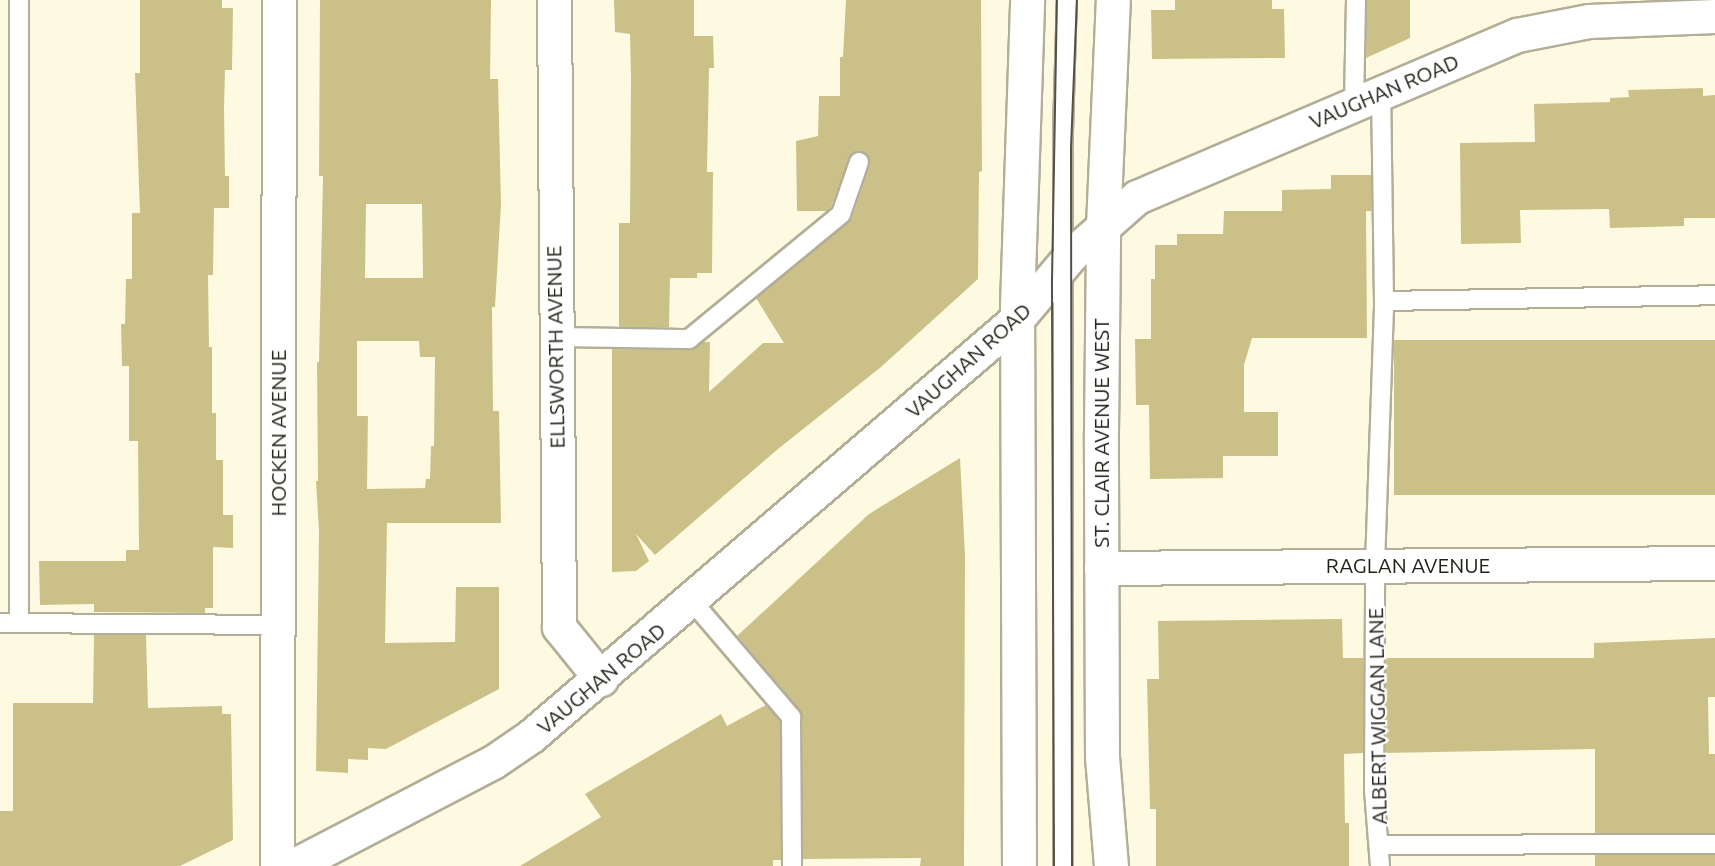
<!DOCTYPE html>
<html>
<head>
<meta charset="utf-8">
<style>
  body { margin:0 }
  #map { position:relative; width:1715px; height:866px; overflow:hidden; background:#fefae2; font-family:Ubuntu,sans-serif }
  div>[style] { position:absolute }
  .building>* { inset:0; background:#cbc188; transform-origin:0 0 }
  .roads { filter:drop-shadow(2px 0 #b2ae97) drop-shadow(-2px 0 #b2ae97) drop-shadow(0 2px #b2ae97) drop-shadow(0 -2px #b2ae97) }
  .lane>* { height:18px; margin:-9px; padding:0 9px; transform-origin:9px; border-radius:9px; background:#fff }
  .street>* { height:33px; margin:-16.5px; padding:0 16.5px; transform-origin:16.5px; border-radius:16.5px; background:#fff }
  .secondary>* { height:33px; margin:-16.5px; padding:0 16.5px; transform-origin:16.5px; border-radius:16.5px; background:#fff }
  .tram>* { height:1.5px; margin:-0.75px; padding:0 0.75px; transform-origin:0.75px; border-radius:0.75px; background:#535045 }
  span { translate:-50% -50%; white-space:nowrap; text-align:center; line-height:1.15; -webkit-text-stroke:4.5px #fff; paint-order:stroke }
  .street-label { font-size:21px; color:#211f17 }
</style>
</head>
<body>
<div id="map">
  <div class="building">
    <i style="clip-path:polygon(140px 0,222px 0,222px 8px,233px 8px,232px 70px,225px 70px,224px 108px,225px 176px,229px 176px,229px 208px,214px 208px,213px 275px,208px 275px,209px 347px,212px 347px,212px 413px,216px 413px,216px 460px,223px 460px,223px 515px,233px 515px,233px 548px,213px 547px,213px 608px,205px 608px,205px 613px,94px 612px,94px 604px,40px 605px,39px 561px,126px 561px,126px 550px,139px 550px,138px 441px,129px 441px,129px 366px,122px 366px,121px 324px,125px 324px,126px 279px,132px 279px,132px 213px,140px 213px,135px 73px,140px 73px)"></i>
    <i style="clip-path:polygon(evenodd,320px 0,491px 0,490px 79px,498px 79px,501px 204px,495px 307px,492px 307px,493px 411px,499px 411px,501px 523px,387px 523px,385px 643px,455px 642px,456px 587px,499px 587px,499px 689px,386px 749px,368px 748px,368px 760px,348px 759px,348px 773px,316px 771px,319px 531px,316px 481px,318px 481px,317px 362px,319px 362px,323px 176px,319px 176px,320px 0,366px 204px,422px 204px,423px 278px,365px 278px,366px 204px,320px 0,357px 341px,419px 341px,420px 357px,435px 357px,434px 446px,431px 446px,430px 479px,426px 479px,425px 488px,367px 489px,368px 416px,357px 416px,357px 341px)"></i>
    <i style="clip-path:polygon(614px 0,694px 0,694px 36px,713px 36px,714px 68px,709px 68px,707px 172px,713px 172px,712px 273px,697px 273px,697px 278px,670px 278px,669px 327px,619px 327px,619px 223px,630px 223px,631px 77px,630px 34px,615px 32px)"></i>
    <i style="clip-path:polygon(846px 0,981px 0,982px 171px,979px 172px,978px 279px,881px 367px,778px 449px,655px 555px,636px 534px,649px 561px,636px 571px,612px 572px,612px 349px,689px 350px,703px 342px,710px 342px,709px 392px,763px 343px,784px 343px,756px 298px,852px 218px,870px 165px,868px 155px,862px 151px,852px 153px,849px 158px,831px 207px,827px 211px,797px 211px,796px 141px,818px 136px,819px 96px,840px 96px,840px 57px,843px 57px)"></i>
    <i style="clip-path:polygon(1175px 0,1272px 0,1272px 9px,1284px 9px,1285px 58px,1152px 59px,1151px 10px,1175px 10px)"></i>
    <i style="clip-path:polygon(1367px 0,1410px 0,1410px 38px,1366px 58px)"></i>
    <i style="clip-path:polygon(1703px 88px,1703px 96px,1715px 95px,1715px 218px,1684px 218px,1684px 226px,1610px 228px,1609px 209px,1520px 210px,1521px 243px,1461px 244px,1460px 143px,1535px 142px,1534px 104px,1610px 102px,1610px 98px,1629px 97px,1628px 90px)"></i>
    <i style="clip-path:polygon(1331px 175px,1371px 175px,1371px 211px,1366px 211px,1367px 338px,1252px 338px,1244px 365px,1244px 412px,1278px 412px,1278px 456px,1223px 456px,1223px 478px,1150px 479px,1149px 405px,1136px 405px,1135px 339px,1151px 339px,1151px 279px,1155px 279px,1155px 245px,1177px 245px,1177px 234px,1223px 234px,1224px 211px,1282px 211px,1282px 190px,1331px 189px)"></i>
    <i style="left:1715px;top:340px;width:155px;height:321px;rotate:90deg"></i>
    <i style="clip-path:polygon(960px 458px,965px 555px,964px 866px,920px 866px,921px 858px,803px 859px,802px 716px,800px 710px,737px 636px,869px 514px)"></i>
    <i style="clip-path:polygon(1342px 619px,1343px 658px,1363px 658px,1363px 753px,1344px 754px,1345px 823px,1349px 823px,1349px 866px,1156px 866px,1156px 809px,1150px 809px,1147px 679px,1159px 679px,1158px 621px)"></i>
    <i style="clip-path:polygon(94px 635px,146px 635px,148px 708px,222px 706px,222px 714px,231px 714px,233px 840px,180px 866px,0 866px,0 811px,13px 811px,13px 703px,93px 703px)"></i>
    <i style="clip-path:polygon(1715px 638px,1715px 697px,1708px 697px,1709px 754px,1715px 754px,1715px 833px,1595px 833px,1595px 749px,1385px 753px,1386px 658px,1594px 658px,1594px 643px)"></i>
    <i style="clip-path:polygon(766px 705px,780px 721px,781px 860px,773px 860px,773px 866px,520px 866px,601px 817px,585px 794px,721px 714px,727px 726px)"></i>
    <i style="left:1715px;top:855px;width:11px;height:120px;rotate:90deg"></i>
  </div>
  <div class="roads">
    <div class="lane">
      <i style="left:19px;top:0;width:622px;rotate:90deg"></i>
      <i style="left:1354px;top:104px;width:104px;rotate:-88.9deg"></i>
      <i style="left:1384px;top:301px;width:331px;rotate:-1deg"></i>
      <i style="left:555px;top:337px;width:134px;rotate:0.9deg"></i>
      <i style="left:689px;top:339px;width:197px;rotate:-39.4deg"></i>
      <i style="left:841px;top:214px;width:55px;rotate:-70.9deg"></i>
      <i style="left:692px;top:601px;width:153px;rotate:49.5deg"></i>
      <i style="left:791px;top:717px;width:149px;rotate:89.6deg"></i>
      <i style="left:0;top:623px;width:278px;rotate:0.4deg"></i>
      <i style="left:1380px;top:845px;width:335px;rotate:-0.2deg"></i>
      <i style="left:1063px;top:866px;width:735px;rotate:-90deg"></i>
      <i style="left:1063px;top:131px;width:131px;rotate:-88.3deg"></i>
      <i style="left:1380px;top:866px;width:76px;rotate:-94.5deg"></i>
      <i style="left:1374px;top:790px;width:225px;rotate:-89.7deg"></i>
      <i style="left:1375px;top:565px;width:264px;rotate:-88deg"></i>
      <i style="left:1384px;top:301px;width:208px;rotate:-90.8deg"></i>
    </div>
    <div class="street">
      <i style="left:554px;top:0;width:627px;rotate:89.54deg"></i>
      <i style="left:559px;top:627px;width:67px;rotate:51.1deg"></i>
      <i style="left:1101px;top:568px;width:614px;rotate:-0.47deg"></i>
      <i style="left:277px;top:866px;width:866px;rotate:-89.87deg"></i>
    </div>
    <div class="secondary">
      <i style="left:293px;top:866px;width:225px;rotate:-27.5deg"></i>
      <i style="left:493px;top:762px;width:46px;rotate:-34.4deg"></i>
      <i style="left:531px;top:736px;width:640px;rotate:-40.63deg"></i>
      <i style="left:1017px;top:319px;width:84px;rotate:-49.8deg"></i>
      <i style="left:1071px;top:255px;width:88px;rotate:-41.3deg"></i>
      <i style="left:1137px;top:197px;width:413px;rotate:-23.1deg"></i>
      <i style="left:1517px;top:35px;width:73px;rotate:-11deg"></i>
      <i style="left:1589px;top:21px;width:126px;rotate:-2.3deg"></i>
      <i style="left:1019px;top:866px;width:560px;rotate:-90.2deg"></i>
      <i style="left:1017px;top:306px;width:306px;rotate:-88.1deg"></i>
      <i style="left:1111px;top:866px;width:109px;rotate:-94.7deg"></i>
      <i style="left:1102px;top:757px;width:325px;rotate:-90.2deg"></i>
      <i style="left:1101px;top:432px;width:206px;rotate:-89.4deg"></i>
      <i style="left:1103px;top:226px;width:226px;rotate:-87.5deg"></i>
    </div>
  </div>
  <div class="tram">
    <i style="left:1054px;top:866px;width:586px;rotate:-90.2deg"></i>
    <i style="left:1052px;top:280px;width:280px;rotate:-89deg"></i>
    <i style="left:1072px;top:866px;width:718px;rotate:-90.08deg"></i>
    <i style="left:1071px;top:148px;width:148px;rotate:-87.7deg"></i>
  </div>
  <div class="street-label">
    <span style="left:1384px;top:91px;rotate:-23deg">VAUGHAN ROAD</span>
    <span style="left:555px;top:347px;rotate:-91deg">ELLSWORTH AVENUE</span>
    <span style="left:968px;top:360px;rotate:-42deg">VAUGHAN ROAD</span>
    <span style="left:278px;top:433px;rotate:-90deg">HOCKEN AVENUE</span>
    <span style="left:1101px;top:433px;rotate:-90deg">ST. CLAIR AVENUE WEST</span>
    <span style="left:1408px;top:565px">RAGLAN AVENUE</span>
    <span style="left:601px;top:678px;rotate:-40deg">VAUGHAN ROAD</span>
    <span style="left:1377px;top:716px;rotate:-91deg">ALBERT WIGGAN LANE</span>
  </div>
</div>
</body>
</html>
